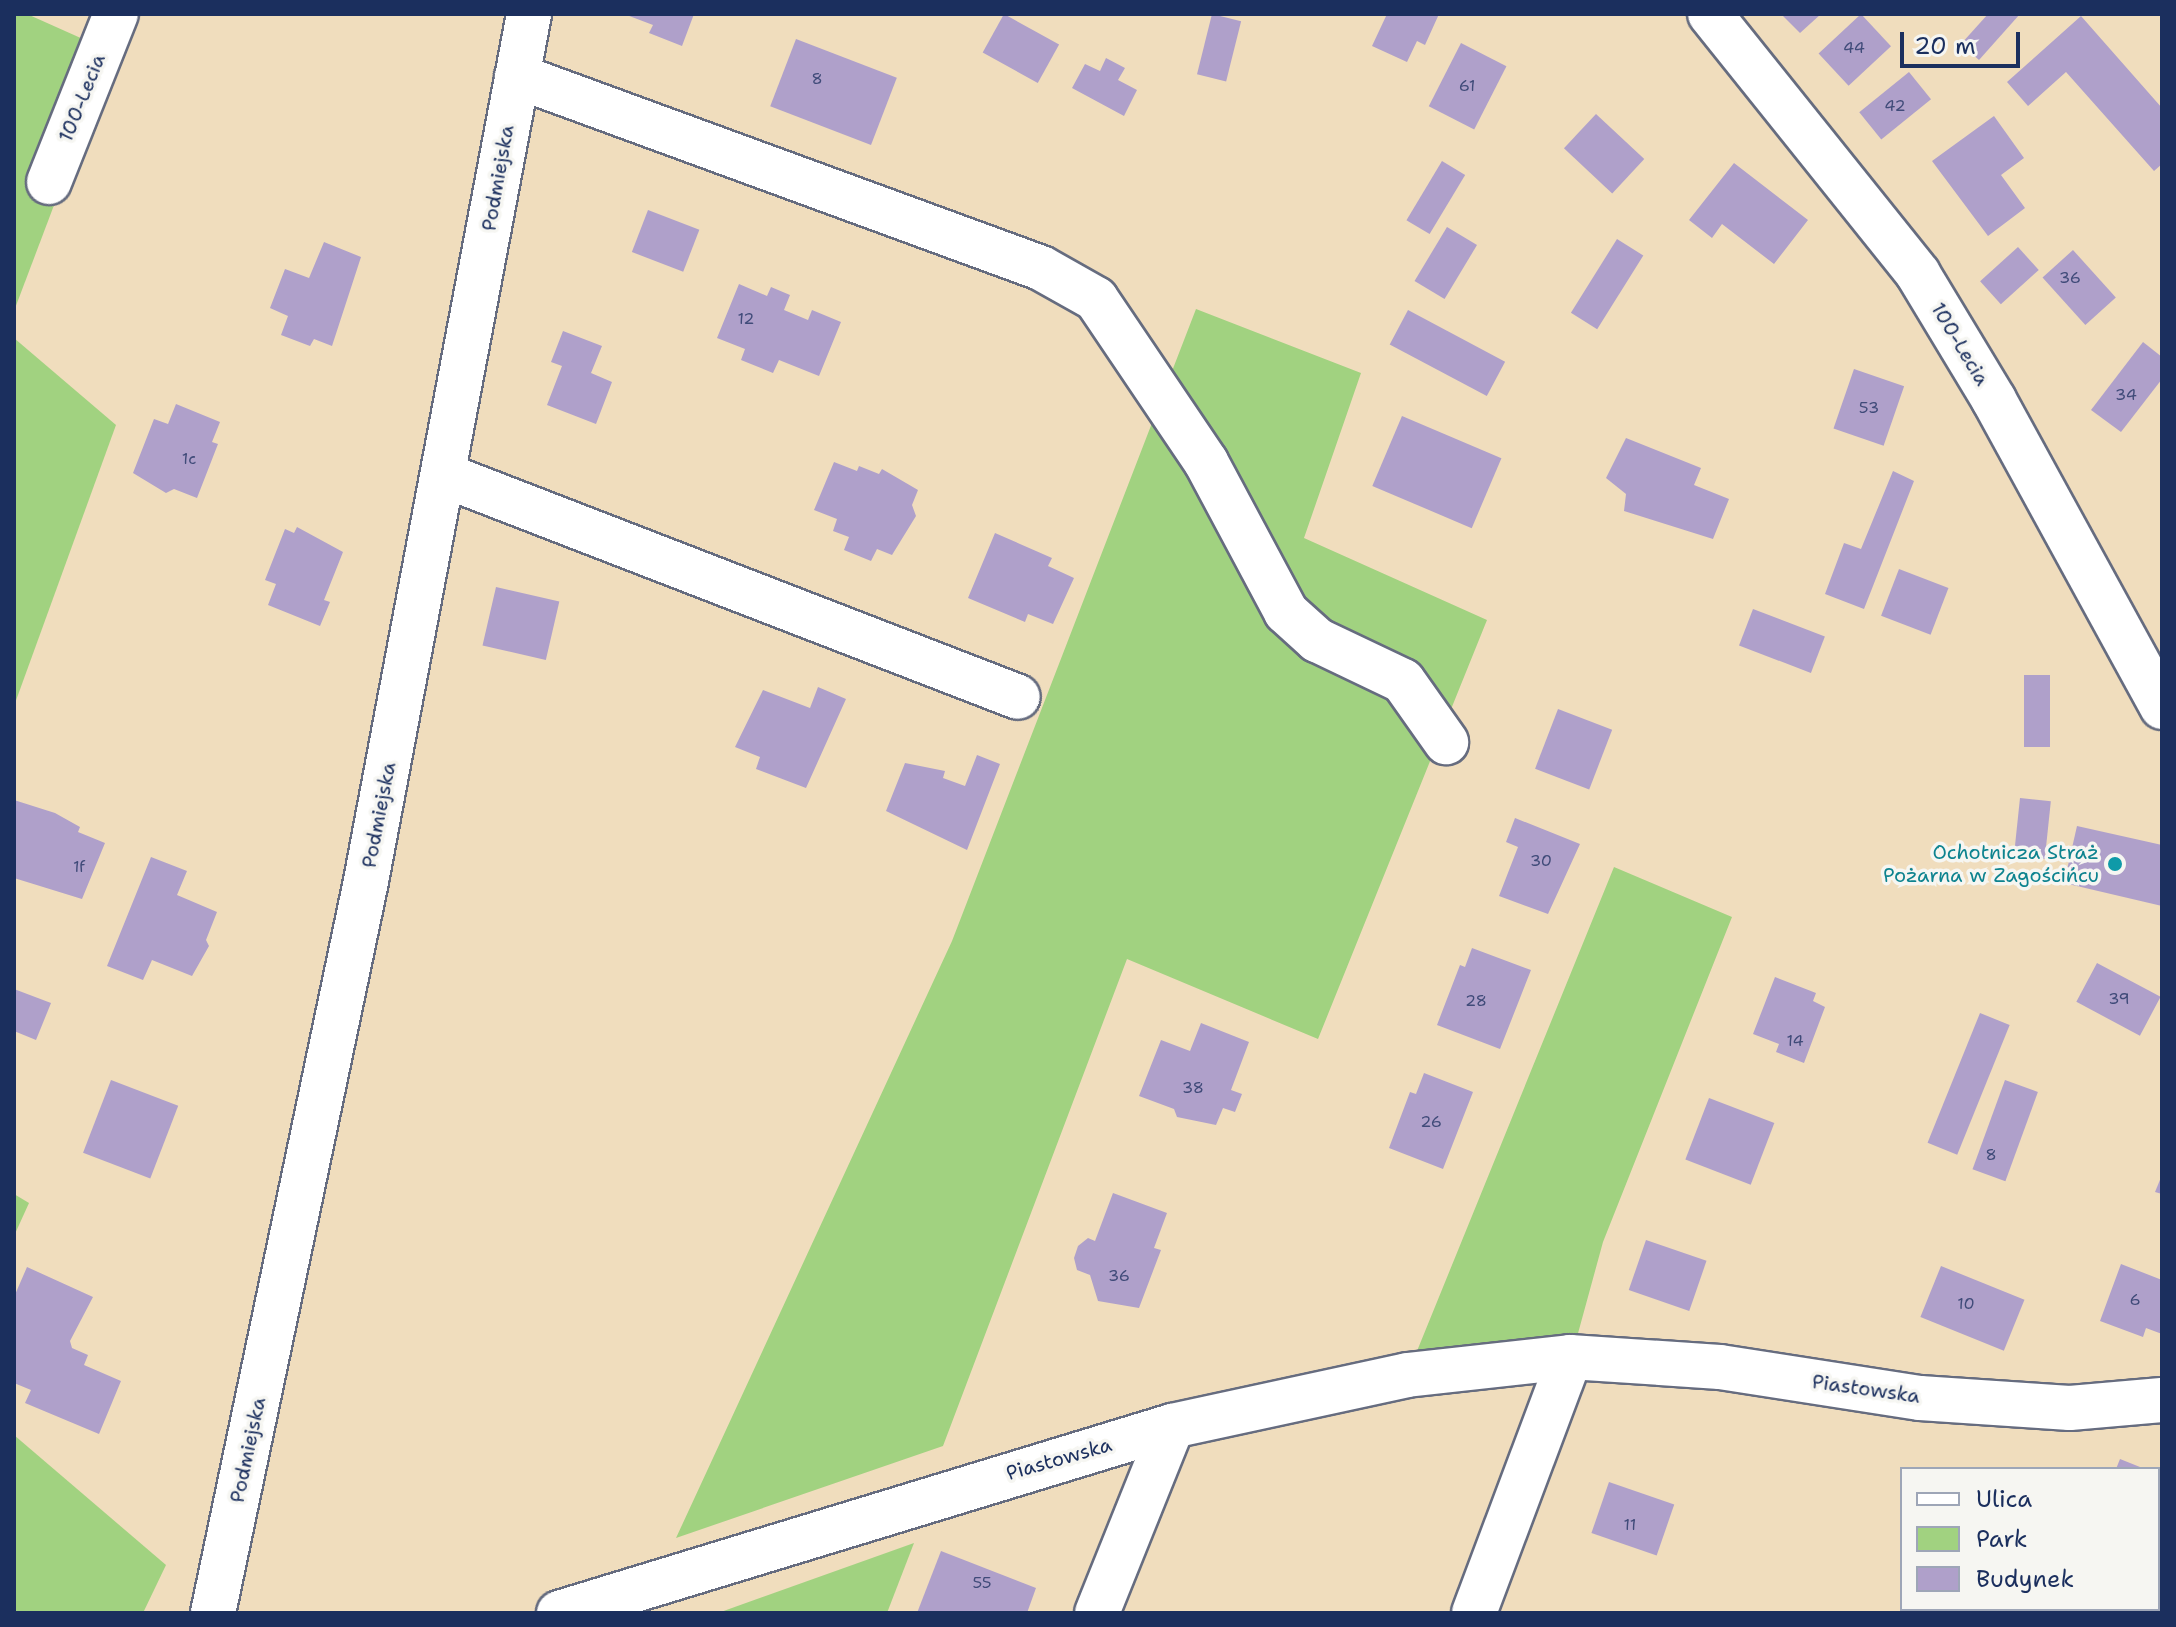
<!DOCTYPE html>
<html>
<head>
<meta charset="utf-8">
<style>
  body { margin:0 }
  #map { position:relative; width:2176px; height:1627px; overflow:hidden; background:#f0ddbd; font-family:"Shantell Sans",sans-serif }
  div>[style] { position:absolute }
  .green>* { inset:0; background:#a1d280 }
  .building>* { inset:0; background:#afa0ca; transform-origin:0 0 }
  .roads { filter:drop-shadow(2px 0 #666c7f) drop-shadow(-2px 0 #666c7f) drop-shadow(0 2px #666c7f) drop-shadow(0 -2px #666c7f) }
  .minor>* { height:44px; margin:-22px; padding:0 22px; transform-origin:22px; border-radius:22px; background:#fff }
  .dots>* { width:22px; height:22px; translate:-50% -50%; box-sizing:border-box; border:4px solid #f6f6f2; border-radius:50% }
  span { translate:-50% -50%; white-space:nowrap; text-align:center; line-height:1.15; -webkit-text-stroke:7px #f6f6f2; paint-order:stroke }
  .number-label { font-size:16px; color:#404b79 }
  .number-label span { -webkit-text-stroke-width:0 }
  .street-label { font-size:20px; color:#1b2f5e }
  .culture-label { font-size:20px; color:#0d838f }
  .right { translate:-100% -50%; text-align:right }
  .frame { position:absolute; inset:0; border:16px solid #1b2f5e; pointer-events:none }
  .legend { position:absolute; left:1900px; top:1467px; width:260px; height:144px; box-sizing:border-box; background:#f6f6f2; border:2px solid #9ea6b7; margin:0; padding:10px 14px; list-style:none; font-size:24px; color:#1b2f5e }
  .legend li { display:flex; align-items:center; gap:16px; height:40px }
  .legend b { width:40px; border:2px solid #9ea6b7 }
  .scale { position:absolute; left:1900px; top:32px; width:120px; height:36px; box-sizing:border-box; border:4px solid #1b2f5e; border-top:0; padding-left:10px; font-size:24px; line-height:28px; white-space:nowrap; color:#1b2f5e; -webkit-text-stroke:6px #f6f6f2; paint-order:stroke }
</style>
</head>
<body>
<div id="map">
  <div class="green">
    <i style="clip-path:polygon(14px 14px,27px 14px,112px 52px,14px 311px)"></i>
    <i style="clip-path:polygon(1196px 309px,1361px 373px,1304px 538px,1487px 620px,1318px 1039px,1127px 959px,943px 1446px,676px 1538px,952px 941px)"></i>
    <i style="clip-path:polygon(14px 338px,116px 425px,14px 706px)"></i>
    <i style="clip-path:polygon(1614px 867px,1732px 917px,1603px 1242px,1577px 1337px,1417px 1351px)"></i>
    <i style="clip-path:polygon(14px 1194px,29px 1203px,14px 1236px)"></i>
    <i style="clip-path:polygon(14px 1435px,166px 1565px,143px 1613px,14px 1613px)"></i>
    <i style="clip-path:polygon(914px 1543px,887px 1613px,718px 1613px)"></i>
  </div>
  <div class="building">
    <i style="clip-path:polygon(624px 14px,694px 14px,682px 46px,649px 33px,653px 25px)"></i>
    <i style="left:1004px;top:14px;width:63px;height:44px;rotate:29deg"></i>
    <i style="left:1212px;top:14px;width:30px;height:62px;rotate:14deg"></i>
    <i style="clip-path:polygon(1387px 14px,1439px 14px,1425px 45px,1417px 41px,1407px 62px,1372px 46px)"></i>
    <i style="clip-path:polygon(1781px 14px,1821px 14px,1800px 33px)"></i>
    <i style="left:1861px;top:14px;width:44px;height:58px;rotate:47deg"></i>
    <i style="clip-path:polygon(1988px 14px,2020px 14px,1979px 60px,1961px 44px)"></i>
    <i style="clip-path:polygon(2081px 16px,2162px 108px,2162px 164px,2154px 171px,2066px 72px,2028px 106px,2007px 82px)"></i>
    <i style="left:796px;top:39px;width:108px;height:72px;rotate:21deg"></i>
    <i style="left:1461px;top:43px;width:51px;height:71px;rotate:27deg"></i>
    <i style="clip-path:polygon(1106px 58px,1125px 68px,1118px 80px,1137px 90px,1124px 116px,1072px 88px,1085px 64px,1100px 71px)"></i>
    <i style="left:1909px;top:72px;width:35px;height:64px;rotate:51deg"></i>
    <i style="left:1596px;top:114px;width:66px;height:47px;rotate:43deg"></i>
    <i style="clip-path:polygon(1994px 116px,2024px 158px,2001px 175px,2025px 208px,1988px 236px,1932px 161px)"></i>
    <i style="left:1442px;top:161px;width:27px;height:69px;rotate:31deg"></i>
    <i style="clip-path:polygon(1734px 163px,1808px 220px,1774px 264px,1722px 224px,1712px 238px,1689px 220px)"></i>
    <i style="left:648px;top:210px;width:55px;height:45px;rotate:21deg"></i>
    <i style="left:1447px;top:227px;width:35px;height:63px;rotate:31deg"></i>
    <i style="left:1617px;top:239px;width:31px;height:87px;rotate:32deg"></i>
    <i style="clip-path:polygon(324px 242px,361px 257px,332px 346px,314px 339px,310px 346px,281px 335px,288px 316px,270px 308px,285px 269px,309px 278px)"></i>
    <i style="left:2018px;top:247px;width:31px;height:51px;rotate:48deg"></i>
    <i style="left:2073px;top:250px;width:64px;height:41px;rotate:48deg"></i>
    <i style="clip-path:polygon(739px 284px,767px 296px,771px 287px,790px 295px,784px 310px,808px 320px,812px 310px,841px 322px,819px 376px,779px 360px,773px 373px,741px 360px,745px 349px,717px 338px)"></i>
    <i style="left:1408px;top:310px;width:110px;height:39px;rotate:28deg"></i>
    <i style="clip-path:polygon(563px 331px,602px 346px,591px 373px,612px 382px,596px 424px,547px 405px,562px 366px,551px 362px)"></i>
    <i style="clip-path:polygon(2143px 342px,2162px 357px,2162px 379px,2121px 432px,2091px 410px)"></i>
    <i style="left:1854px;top:369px;width:53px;height:63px;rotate:19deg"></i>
    <i style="clip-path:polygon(176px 404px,220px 422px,212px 442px,218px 444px,197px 498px,174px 489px,166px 493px,133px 473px,154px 419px,168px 424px)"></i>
    <i style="left:1402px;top:416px;width:108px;height:76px;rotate:23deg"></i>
    <i style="clip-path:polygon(1626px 438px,1701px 468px,1694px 485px,1729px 499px,1713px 539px,1624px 511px,1626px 494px,1606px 478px)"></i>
    <i style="clip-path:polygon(834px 462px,857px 471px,859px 466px,879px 474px,882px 469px,918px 490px,912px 505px,916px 516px,892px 555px,877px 549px,871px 561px,844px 550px,849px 537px,833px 531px,837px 519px,814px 510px)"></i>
    <i style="clip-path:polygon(1893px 471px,1914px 481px,1864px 609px,1825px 594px,1844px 543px,1861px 549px)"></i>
    <i style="clip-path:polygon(297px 527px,343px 552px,324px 600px,330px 602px,320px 626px,268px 605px,276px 584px,265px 580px,285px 529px,294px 533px)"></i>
    <i style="clip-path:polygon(995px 533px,1052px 558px,1048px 566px,1074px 578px,1053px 624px,1028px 614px,1025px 622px,968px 598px)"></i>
    <i style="left:1899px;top:569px;width:53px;height:50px;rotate:21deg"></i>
    <i style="left:496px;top:587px;width:65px;height:60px;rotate:13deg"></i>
    <i style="left:1753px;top:609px;width:77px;height:39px;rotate:21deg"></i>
    <i style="left:2024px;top:675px;width:26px;height:72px"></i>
    <i style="clip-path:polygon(818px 687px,846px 699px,806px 788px,756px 769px,760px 757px,735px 747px,763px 690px,810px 708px)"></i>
    <i style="left:1558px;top:709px;width:58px;height:64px;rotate:21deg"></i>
    <i style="clip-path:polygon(977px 755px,1000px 764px,967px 850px,886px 811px,905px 763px,945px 771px,943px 778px,965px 786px)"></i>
    <i style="left:2020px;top:798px;width:31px;height:58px;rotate:6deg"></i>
    <i style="clip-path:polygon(14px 800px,55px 813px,80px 827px,78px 832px,105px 843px,82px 899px,14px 878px)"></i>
    <i style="clip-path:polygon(1515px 818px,1580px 844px,1548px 914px,1499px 896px,1518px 847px,1506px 842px)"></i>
    <i style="clip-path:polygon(2077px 826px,2162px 845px,2162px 906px,2064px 883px)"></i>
    <i style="clip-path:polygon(151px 857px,187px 871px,177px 895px,217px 912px,206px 940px,209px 946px,192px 976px,152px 960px,143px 980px,107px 966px)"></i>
    <i style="clip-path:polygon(1472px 948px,1531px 970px,1500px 1049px,1437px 1025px,1460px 965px,1465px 967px)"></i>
    <i style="left:2097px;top:963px;width:72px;height:44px;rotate:28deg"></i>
    <i style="clip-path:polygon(1775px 977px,1816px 993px,1813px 1001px,1825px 1007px,1804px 1063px,1776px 1052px,1779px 1044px,1753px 1034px)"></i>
    <i style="clip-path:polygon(14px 989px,51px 1003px,36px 1040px,14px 1031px)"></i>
    <i style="left:1980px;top:1013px;width:32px;height:140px;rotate:22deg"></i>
    <i style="clip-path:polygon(1201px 1023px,1249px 1042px,1231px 1090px,1242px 1094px,1235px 1112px,1223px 1108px,1216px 1125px,1177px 1117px,1174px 1109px,1139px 1096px,1161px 1040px,1190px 1051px)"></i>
    <i style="clip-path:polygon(1424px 1073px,1473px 1092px,1443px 1169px,1389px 1148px,1410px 1092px,1416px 1094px)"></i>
    <i style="left:111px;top:1080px;width:72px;height:78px;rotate:21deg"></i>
    <i style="left:2005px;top:1080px;width:35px;height:95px;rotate:20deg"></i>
    <i style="left:1709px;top:1098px;width:70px;height:66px;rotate:21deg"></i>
    <i style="clip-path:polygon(2162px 1175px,2162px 1194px,2155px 1192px)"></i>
    <i style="clip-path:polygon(1113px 1193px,1167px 1213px,1154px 1248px,1161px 1250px,1139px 1308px,1098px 1301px,1090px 1275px,1077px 1270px,1074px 1258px,1078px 1246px,1088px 1238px,1095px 1241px)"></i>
    <i style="left:1646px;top:1240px;width:64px;height:53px;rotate:19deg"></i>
    <i style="clip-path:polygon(2121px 1264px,2162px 1280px,2162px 1334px,2146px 1328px,2143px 1337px,2100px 1321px)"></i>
    <i style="left:1941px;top:1266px;width:90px;height:55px;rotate:22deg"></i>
    <i style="clip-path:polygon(27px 1267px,93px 1297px,70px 1341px,72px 1348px,88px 1355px,84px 1365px,121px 1381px,99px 1434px,25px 1403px,31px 1390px,14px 1383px,14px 1297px)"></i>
    <i style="clip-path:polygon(2120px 1459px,2145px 1469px,2116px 1469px)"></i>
    <i style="left:1609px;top:1482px;width:69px;height:54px;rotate:19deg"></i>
    <i style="clip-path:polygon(941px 1551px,1036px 1588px,1027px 1613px,917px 1613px)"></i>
  </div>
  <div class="roads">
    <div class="minor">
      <i style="left:1710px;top:14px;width:333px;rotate:51.3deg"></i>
      <i style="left:1918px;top:274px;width:147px;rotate:58.9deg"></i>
      <i style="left:1994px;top:400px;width:350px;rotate:61.3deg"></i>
      <i style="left:517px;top:76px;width:558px;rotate:20.12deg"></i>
      <i style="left:1041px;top:268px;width:63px;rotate:29.4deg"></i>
      <i style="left:1096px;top:299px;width:197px;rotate:56deg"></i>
      <i style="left:1206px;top:462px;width:170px;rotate:61.9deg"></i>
      <i style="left:1286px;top:612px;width:42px;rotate:42.1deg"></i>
      <i style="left:1317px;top:640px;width:95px;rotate:25.5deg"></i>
      <i style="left:1403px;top:681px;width:75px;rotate:54.8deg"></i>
      <i style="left:49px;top:182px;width:181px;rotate:-68.3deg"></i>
      <i style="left:444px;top:475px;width:615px;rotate:21.14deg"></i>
      <i style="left:213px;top:1613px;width:748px;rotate:-78.19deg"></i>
      <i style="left:366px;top:881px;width:882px;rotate:-79.35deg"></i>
      <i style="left:559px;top:1613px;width:641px;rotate:-16.96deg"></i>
      <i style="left:1172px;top:1426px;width:240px;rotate:-12.2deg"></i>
      <i style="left:1407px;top:1375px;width:164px;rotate:-6.3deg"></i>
      <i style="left:1570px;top:1357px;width:150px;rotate:3.8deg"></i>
      <i style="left:1720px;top:1367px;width:202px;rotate:8.8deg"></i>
      <i style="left:1920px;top:1398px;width:150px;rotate:3.8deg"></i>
      <i style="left:2070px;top:1408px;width:92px;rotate:-5deg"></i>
      <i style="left:1097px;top:1613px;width:201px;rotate:-68.1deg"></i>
      <i style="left:1474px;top:1613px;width:273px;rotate:-69.4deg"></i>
    </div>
  </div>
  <div class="dots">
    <i style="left:2115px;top:864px;background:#0f9aa8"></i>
  </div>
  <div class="number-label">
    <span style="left:1854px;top:48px">44</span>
    <span style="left:817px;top:79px">8</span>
    <span style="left:1467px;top:86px">61</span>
    <span style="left:1895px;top:106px">42</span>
    <span style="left:2070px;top:278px">36</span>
    <span style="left:746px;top:319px">12</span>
    <span style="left:2126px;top:395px">34</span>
    <span style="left:1869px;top:408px">53</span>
    <span style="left:189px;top:459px">1c</span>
    <span style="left:1541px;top:861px">30</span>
    <span style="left:79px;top:867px">1f</span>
    <span style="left:2119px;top:999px">39</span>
    <span style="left:1476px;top:1001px">28</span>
    <span style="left:1795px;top:1041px">14</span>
    <span style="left:1193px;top:1088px">38</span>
    <span style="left:1431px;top:1122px">26</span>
    <span style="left:1991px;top:1155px">8</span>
    <span style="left:1119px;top:1276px">36</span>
    <span style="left:2135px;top:1300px">6</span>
    <span style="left:1966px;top:1304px">10</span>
    <span style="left:1630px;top:1525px">11</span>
    <span style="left:982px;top:1583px">55</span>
  </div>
  <div class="street-label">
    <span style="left:82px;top:98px;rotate:-68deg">100-Lecia</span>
    <span style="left:498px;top:178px;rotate:-80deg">Podmiejska</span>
    <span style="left:1960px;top:344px;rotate:59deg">100-Lecia</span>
    <span style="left:379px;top:815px;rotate:-79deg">Podmiejska</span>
    <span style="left:1866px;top:1389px;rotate:8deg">Piastowska</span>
    <span style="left:248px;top:1450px;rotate:-78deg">Podmiejska</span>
    <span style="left:1059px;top:1459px;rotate:-16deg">Piastowska</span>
  </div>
  <div class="culture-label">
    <span class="right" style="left:2099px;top:864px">Ochotnicza Straż<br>Pożarna w Zagościńcu</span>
  </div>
  <div class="frame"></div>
  <ul class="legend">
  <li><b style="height:10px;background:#fff"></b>Ulica</li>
  <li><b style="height:22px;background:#a1d280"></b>Park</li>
  <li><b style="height:22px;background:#afa0ca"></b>Budynek</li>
  </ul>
  <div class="scale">20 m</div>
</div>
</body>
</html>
